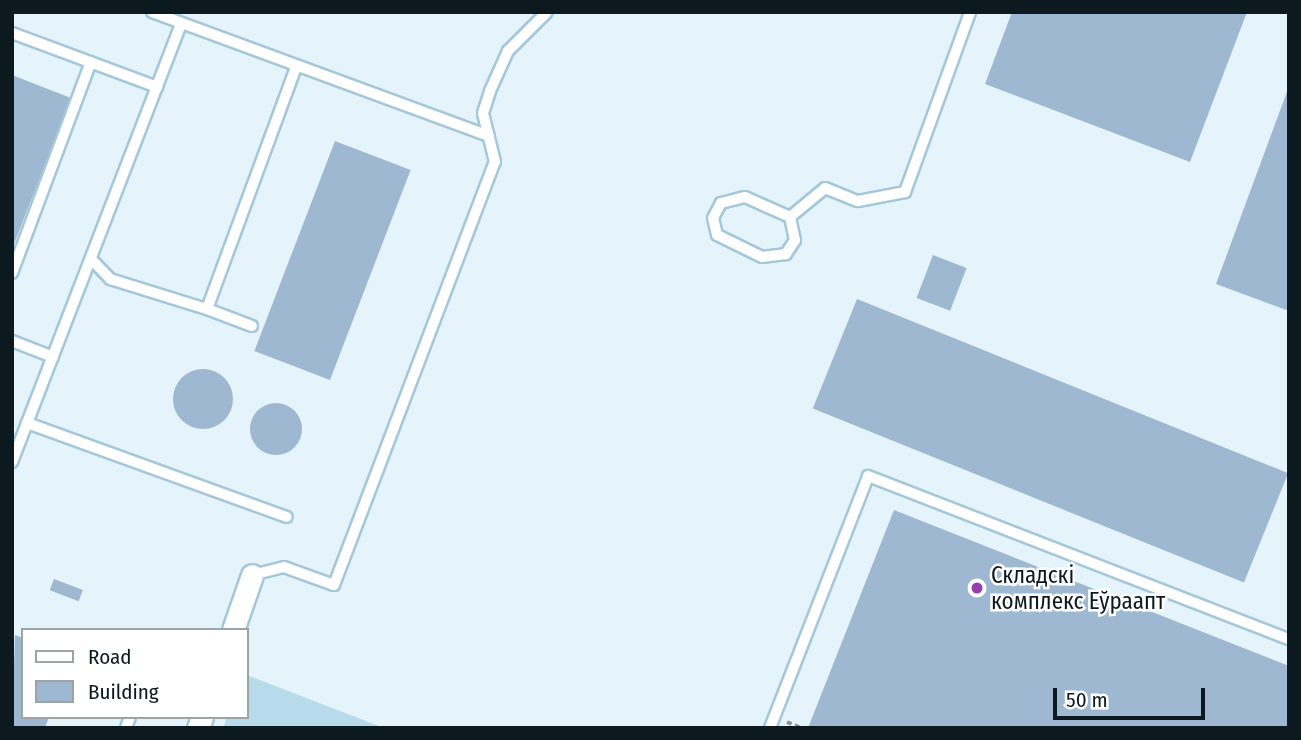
<!DOCTYPE html>
<html>
<head>
<meta charset="utf-8">
<style>
  body { margin:0 }
  #map { position:relative; width:1301px; height:740px; overflow:hidden; background:#e5f4fb; font-family:"Fira Sans Condensed",sans-serif }
  div>[style] { position:absolute }
  .green>* { inset:0; background:#b8dbeb }
  .building>* { inset:0; background:#9db8d0; transform-origin:0 0 }
  .round { border-radius:50% }
  .path>* { height:3.5px; margin-top:-1.75px; transform-origin:0; background:repeating-linear-gradient(90deg,#86949b 0 5px,transparent 0 8.5px) }
  .roads { filter:drop-shadow(2px 0 #a4c8d9) drop-shadow(-2px 0 #a4c8d9) drop-shadow(0 2px #a4c8d9) drop-shadow(0 -2px #a4c8d9) }
  .service>* { height:10px; margin:-5px; padding:0 5px; transform-origin:5px; border-radius:5px; background:#fff }
  .minor>* { height:21px; margin:-10.5px; padding:0 10.5px; transform-origin:10.5px; border-radius:10.5px; background:#fff }
  .dots>* { width:19px; height:19px; translate:-50% -50%; box-sizing:border-box; border:4px solid #fff; border-radius:50% }
  span { translate:-50% -50%; white-space:nowrap; text-align:center; line-height:1.15; -webkit-text-stroke:5px #fff; paint-order:stroke }
  .poi-label { font-size:23px; color:#0c1a20 }
  .left { translate:0 -50%; text-align:left }
  .frame { position:absolute; inset:0; border:14px solid #0c1a20; pointer-events:none }
  .legend { position:absolute; left:21px; top:628px; width:228px; height:91px; box-sizing:border-box; background:#fff; border:2px solid #9ea3a6; margin:0; padding:9px 12px; list-style:none; font-size:21px; color:#0c1a20 }
  .legend li { display:flex; align-items:center; gap:14px; height:35px }
  .legend b { width:35px; border:2px solid #9ea3a6 }
  .scale { position:absolute; left:1053px; top:688px; width:152px; height:32px; box-sizing:border-box; border:4px solid #0c1a20; border-top:0; padding-left:9px; font-size:21px; line-height:24px; white-space:nowrap; color:#0c1a20; -webkit-text-stroke:5px #fff; paint-order:stroke }
</style>
</head>
<body>
<div id="map">
  <div class="green">
    <i style="clip-path:polygon(247px 675px,384px 728px,223px 728px,227px 717px,247px 717px)"></i>
  </div>
  <div class="building">
    <i style="clip-path:polygon(1012px 12px,1247px 12px,1190px 162px,985px 84px)"></i>
    <i style="clip-path:polygon(12px 75px,71px 98px,12px 249px)"></i>
    <i style="clip-path:polygon(1288px 89px,1289px 89px,1289px 311px,1216px 284px)"></i>
    <i style="left:335px;top:141px;width:81px;height:225px;rotate:21deg"></i>
    <i style="left:933px;top:255px;width:36px;height:46px;rotate:21deg"></i>
    <i style="left:857px;top:299px;width:465px;height:118px;rotate:22deg"></i>
    <i class="round" style="left:173px;top:369px;width:60px;height:60px"></i>
    <i class="round" style="left:250px;top:403px;width:52px;height:52px"></i>
    <i style="clip-path:polygon(894px 510px,1289px 666px,1289px 728px,808px 728px)"></i>
    <i style="left:54px;top:579px;width:31px;height:12px;rotate:21deg"></i>
    <i style="clip-path:polygon(15px 635px,23px 638px,23px 717px,49px 717px,45px 728px,12px 728px)"></i>
  </div>
  <div class="path">
    <i style="left:787px;top:722px;width:15px;rotate:23deg"></i>
  </div>
  <div class="roads">
    <div class="service">
      <i style="left:152px;top:12px;width:359px;rotate:20.2deg"></i>
      <i style="left:12px;top:33px;width:155px;rotate:20.4deg"></i>
      <i style="left:745px;top:197px;width:49px;rotate:24deg"></i>
      <i style="left:790px;top:217px;width:24px;rotate:78deg"></i>
      <i style="left:795px;top:240px;width:17px;rotate:123deg"></i>
      <i style="left:786px;top:254px;width:24px;rotate:173deg"></i>
      <i style="left:762px;top:257px;width:50px;rotate:-153.9deg"></i>
      <i style="left:717px;top:235px;width:17px;rotate:-103deg"></i>
      <i style="left:713px;top:218px;width:17px;rotate:-62deg"></i>
      <i style="left:721px;top:203px;width:25px;rotate:-14deg"></i>
      <i style="left:790px;top:217px;width:45px;rotate:-39.6deg"></i>
      <i style="left:825px;top:188px;width:35px;rotate:22deg"></i>
      <i style="left:858px;top:201px;width:48px;rotate:-10.8deg"></i>
      <i style="left:905px;top:192px;width:191px;rotate:-70.1deg"></i>
      <i style="left:91px;top:259px;width:28px;rotate:46deg"></i>
      <i style="left:110px;top:279px;width:102px;rotate:17.2deg"></i>
      <i style="left:207px;top:309px;width:258px;rotate:-69.8deg"></i>
      <i style="left:12px;top:273px;width:225px;rotate:-69.5deg"></i>
      <i style="left:207px;top:309px;width:48px;rotate:20.7deg"></i>
      <i style="left:12px;top:341px;width:44px;rotate:21.3deg"></i>
      <i style="left:27px;top:423px;width:276px;rotate:19.9deg"></i>
      <i style="left:12px;top:462px;width:470px;rotate:-68.9deg"></i>
      <i style="left:252px;top:575px;width:33px;rotate:-14deg"></i>
      <i style="left:284px;top:567px;width:53px;rotate:19.8deg"></i>
      <i style="left:334px;top:585px;width:453px;rotate:-69.2deg"></i>
      <i style="left:495px;top:162px;width:50px;rotate:-103.8deg"></i>
      <i style="left:483px;top:113px;width:23px;rotate:-72deg"></i>
      <i style="left:490px;top:91px;width:44px;rotate:-65.8deg"></i>
      <i style="left:508px;top:51px;width:55px;rotate:-45deg"></i>
      <i style="left:126px;top:728px;width:12px;rotate:-70deg"></i>
      <i style="left:770px;top:728px;width:270px;rotate:-68.7deg"></i>
      <i style="left:868px;top:476px;width:451px;rotate:21.2deg"></i>
    </div>
    <div class="minor">
      <i style="left:233px;top:630px;width:58px;rotate:-70.9deg"></i>
      <i style="left:198px;top:728px;width:12px;rotate:-70deg"></i>
    </div>
  </div>
  <div class="dots">
    <i style="left:977px;top:588px;background:#973fac"></i>
  </div>
  <div class="poi-label">
    <span class="left" style="left:991px;top:588px">Складскі<br>комплекс Еўраапт</span>
  </div>
  <div class="frame"></div>
  <ul class="legend">
  <li><b style="height:9px;background:#fff"></b>Road</li>
  <li><b style="height:19px;background:#9db8d0"></b>Building</li>
  </ul>
  <div class="scale">50 m</div>
</div>
</body>
</html>
